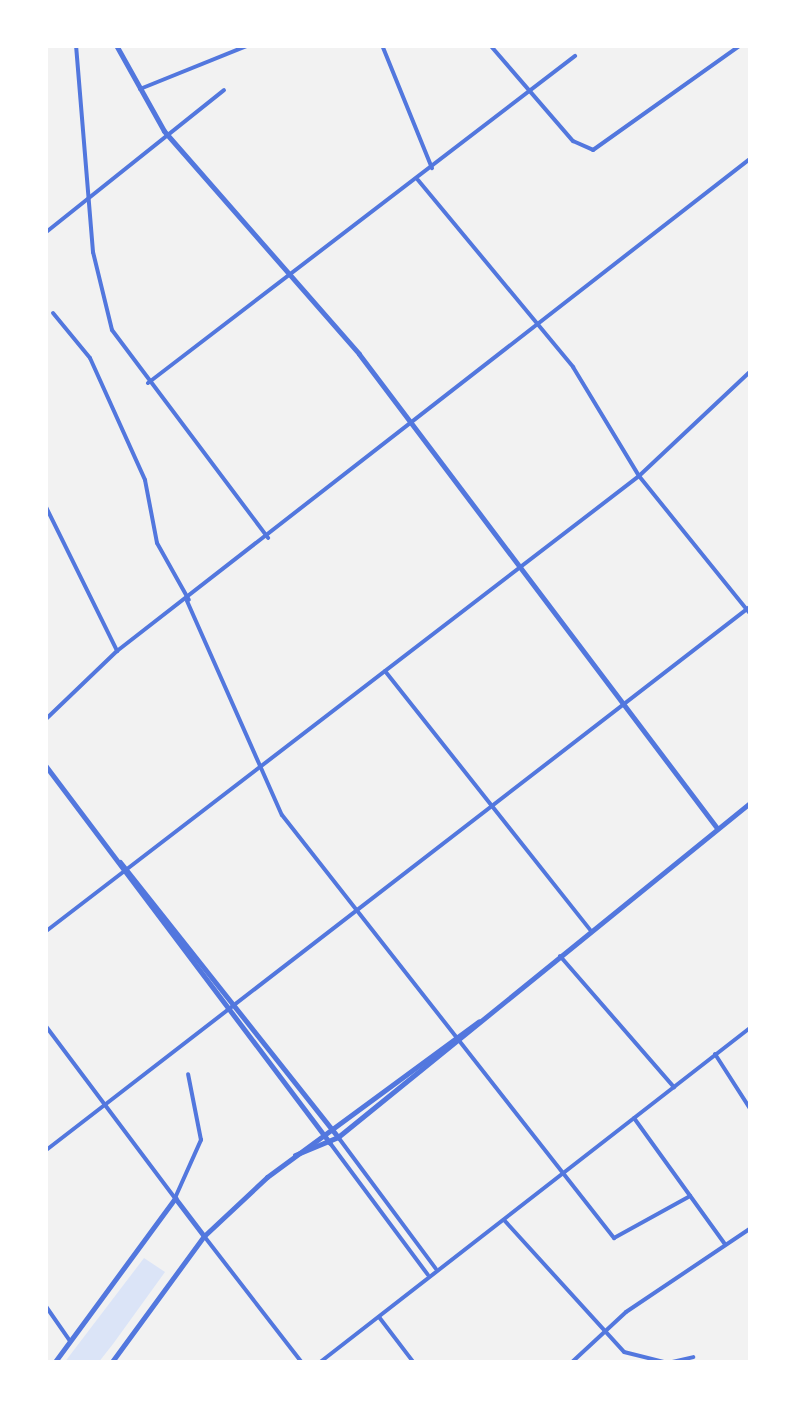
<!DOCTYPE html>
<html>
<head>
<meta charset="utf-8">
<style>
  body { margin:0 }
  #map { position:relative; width:796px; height:1408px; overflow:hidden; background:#f2f2f2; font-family:"Nunito Sans",sans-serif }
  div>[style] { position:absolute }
  .green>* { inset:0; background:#dbe4f7 }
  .minor>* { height:4px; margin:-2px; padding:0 2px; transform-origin:2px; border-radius:2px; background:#5277de }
  .tertiary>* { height:5px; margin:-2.5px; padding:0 2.5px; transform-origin:2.5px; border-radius:2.5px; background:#5277de }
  span { translate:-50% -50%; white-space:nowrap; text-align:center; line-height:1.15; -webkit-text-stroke:9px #fff; paint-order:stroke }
  .frame { position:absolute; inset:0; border:48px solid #fff; pointer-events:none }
</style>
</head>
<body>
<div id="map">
  <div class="green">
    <i style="clip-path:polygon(144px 1258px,165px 1272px,113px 1344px,98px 1363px,64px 1363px)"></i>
  </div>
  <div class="minor">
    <i style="left:76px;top:45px;width:208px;rotate:85.3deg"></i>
    <i style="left:93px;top:252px;width:80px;rotate:76.3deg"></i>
    <i style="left:112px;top:330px;width:260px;rotate:53.1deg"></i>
    <i style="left:382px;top:45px;width:133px;rotate:67.9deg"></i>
    <i style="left:490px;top:45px;width:127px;rotate:49.2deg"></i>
    <i style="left:573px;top:141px;width:22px;rotate:24deg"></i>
    <i style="left:593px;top:150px;width:181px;rotate:-35.4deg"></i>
    <i style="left:140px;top:89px;width:118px;rotate:-22deg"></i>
    <i style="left:418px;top:180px;width:243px;rotate:50.3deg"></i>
    <i style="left:573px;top:367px;width:127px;rotate:58.8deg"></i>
    <i style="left:639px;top:476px;width:179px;rotate:51.1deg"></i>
    <i style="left:45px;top:233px;width:229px;rotate:-38.6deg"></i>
    <i style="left:53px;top:313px;width:58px;rotate:50.6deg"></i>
    <i style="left:90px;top:358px;width:134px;rotate:65.7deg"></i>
    <i style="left:145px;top:480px;width:64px;rotate:79.2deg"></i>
    <i style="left:157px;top:543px;width:65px;rotate:60.7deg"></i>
    <i style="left:148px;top:383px;width:538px;rotate:-37.45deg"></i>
    <i style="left:45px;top:505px;width:163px;rotate:63.7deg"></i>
    <i style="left:187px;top:601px;width:234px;rotate:66.1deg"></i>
    <i style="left:282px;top:815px;width:538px;rotate:51.87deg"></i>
    <i style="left:614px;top:1238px;width:87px;rotate:-28.9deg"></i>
    <i style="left:385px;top:671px;width:330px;rotate:51.6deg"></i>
    <i style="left:45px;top:720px;width:100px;rotate:-43.8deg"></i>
    <i style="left:117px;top:651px;width:803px;rotate:-37.87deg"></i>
    <i style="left:45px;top:932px;width:749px;rotate:-37.51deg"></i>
    <i style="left:639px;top:476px;width:154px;rotate:-43.2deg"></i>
    <i style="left:560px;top:956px;width:174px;rotate:49deg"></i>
    <i style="left:45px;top:1025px;width:216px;rotate:53.1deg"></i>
    <i style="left:175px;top:1198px;width:64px;rotate:-65.9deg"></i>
    <i style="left:201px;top:1140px;width:67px;rotate:-101.1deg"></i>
    <i style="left:715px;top:1054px;width:67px;rotate:57.3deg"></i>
    <i style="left:634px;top:1118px;width:155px;rotate:54.2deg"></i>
    <i style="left:338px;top:1137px;width:164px;rotate:53.4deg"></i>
    <i style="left:330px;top:1143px;width:164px;rotate:53.4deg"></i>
    <i style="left:45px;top:1151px;width:892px;rotate:-37.67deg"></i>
    <i style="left:504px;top:1220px;width:178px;rotate:47.7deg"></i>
    <i style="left:624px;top:1352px;width:45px;rotate:14deg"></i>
    <i style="left:668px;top:1363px;width:26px;rotate:-13deg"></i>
    <i style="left:204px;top:1236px;width:160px;rotate:52.3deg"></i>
    <i style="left:45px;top:1305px;width:44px;rotate:55.2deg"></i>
    <i style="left:379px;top:1317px;width:58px;rotate:52.7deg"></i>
    <i style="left:319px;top:1363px;width:547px;rotate:-37.87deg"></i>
    <i style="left:571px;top:1363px;width:75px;rotate:-42.8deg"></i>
    <i style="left:626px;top:1312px;width:151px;rotate:-33.9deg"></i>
  </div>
  <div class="tertiary">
    <i style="left:116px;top:45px;width:98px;rotate:60.8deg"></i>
    <i style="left:164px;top:131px;width:296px;rotate:48.8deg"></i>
    <i style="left:359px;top:354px;width:594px;rotate:52.94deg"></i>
    <i style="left:45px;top:765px;width:473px;rotate:53deg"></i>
    <i style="left:120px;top:862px;width:351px;rotate:51.6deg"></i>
    <i style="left:295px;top:1155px;width:47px;rotate:-22.7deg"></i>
    <i style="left:338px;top:1137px;width:532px;rotate:-39.05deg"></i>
    <i style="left:54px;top:1363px;width:205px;rotate:-53.7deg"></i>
    <i style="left:175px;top:1198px;width:48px;rotate:52.7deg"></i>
    <i style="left:111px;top:1363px;width:157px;rotate:-53.8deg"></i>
    <i style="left:204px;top:1236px;width:86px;rotate:-43.1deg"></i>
    <i style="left:267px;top:1177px;width:263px;rotate:-36.3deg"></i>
  </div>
  <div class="frame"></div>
</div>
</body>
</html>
